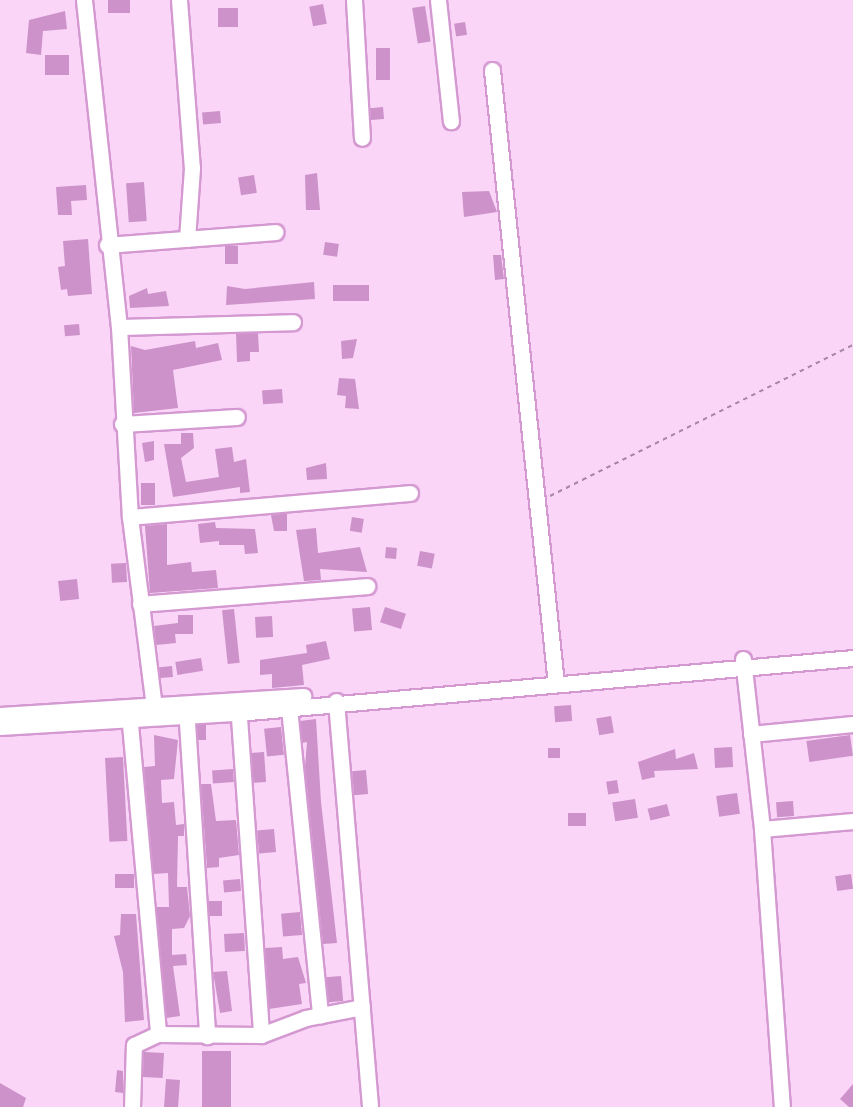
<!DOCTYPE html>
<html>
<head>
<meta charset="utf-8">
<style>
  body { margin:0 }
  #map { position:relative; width:853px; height:1107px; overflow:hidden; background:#fad5f8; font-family:"Exo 2",sans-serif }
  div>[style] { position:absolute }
  .building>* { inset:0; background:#cc92c9; transform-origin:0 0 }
  .path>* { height:2px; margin-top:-1px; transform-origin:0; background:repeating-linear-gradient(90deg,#a788a6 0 4.5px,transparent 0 9px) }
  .roads { filter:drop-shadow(2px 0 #d499d1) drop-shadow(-2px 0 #d499d1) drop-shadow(0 2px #d499d1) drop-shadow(0 -2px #d499d1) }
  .street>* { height:15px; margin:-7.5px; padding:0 7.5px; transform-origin:7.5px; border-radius:7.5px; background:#fff }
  span { translate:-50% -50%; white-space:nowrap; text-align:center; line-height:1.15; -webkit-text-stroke:4.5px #f8ebf7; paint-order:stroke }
</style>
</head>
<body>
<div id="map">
  <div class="building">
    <i style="left:108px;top:0;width:22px;height:13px"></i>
    <i style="left:323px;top:4px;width:20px;height:14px;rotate:79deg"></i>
    <i style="left:425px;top:6px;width:36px;height:13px;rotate:81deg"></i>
    <i style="left:218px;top:8px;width:20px;height:19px"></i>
    <i style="clip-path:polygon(65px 11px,67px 29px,43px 31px,41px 55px,26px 53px,29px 20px)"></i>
    <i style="left:465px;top:22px;width:13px;height:11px;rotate:81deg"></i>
    <i style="left:376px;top:48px;width:14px;height:32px"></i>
    <i style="left:69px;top:55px;width:20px;height:24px;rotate:90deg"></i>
    <i style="left:383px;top:107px;width:12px;height:13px;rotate:85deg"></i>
    <i style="left:220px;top:111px;width:12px;height:18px;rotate:85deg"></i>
    <i style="clip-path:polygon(317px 173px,320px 210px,306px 210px,305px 175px)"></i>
    <i style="left:254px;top:175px;width:18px;height:16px;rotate:81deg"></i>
    <i style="left:144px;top:182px;width:39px;height:18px;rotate:86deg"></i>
    <i style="clip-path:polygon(86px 185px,87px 200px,71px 201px,72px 215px,58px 215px,56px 187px)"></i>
    <i style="clip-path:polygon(489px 191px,497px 212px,464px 217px,462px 192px)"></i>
    <i style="clip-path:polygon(88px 239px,92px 294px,68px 296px,67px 289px,61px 290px,58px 267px,65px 266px,63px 241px)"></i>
    <i style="left:325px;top:242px;width:14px;height:13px;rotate:8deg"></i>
    <i style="left:225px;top:246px;width:13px;height:18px"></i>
    <i style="clip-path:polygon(493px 255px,501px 255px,504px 279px,495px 280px)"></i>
    <i style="clip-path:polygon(314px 282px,315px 299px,226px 305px,227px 286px,245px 289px)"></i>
    <i style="left:333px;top:285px;width:36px;height:16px"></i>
    <i style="clip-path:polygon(147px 288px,148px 294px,166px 291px,169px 306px,130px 308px,129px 296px)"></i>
    <i style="left:79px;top:324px;width:11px;height:15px;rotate:85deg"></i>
    <i style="clip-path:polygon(236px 333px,258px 333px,259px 352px,250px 352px,250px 361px,237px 362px)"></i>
    <i style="clip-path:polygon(357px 339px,353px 358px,342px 359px,341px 341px)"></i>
    <i style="clip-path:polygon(195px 341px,196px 348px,218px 343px,222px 360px,173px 370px,178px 408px,134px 413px,131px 346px,145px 350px)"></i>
    <i style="clip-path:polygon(339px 378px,355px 379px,359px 409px,345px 408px,346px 396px,337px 395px)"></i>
    <i style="left:282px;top:389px;width:14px;height:20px;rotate:86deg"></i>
    <i style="clip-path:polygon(181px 433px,193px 433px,194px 448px,181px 458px,186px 482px,219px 477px,215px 449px,232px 447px,234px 462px,246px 459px,250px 492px,240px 493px,240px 487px,173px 497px,164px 444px,181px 444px)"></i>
    <i style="clip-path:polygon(154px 441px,154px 460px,145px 462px,142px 443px)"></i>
    <i style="clip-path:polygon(326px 463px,327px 479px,307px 480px,306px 468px)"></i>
    <i style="left:155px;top:483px;width:22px;height:14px;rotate:90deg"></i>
    <i style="clip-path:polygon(287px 513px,287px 531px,274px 531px,271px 515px)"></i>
    <i style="left:352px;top:517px;width:12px;height:14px;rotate:9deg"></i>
    <i style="clip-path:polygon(215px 522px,216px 528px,255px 529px,258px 553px,245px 554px,244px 545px,219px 545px,219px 541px,200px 543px,198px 524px)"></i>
    <i style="clip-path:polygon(167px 524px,167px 565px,191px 562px,192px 572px,216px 570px,218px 588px,150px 593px,145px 526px)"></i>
    <i style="clip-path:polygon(316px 528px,318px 553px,360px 547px,367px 572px,320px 569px,321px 580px,304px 581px,296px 530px)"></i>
    <i style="left:386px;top:547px;width:11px;height:11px;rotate:5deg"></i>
    <i style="left:420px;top:551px;width:15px;height:15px;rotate:11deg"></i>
    <i style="left:126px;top:563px;width:19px;height:15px;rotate:87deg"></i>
    <i style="left:77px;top:579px;width:20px;height:19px;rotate:84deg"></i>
    <i style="left:370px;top:607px;width:23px;height:18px;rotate:85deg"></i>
    <i style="left:385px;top:607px;width:22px;height:16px;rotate:18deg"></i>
    <i style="left:234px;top:609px;width:54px;height:12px;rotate:84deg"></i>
    <i style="clip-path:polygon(178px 615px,193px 615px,193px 634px,175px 634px,176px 643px,156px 645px,154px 626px,178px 623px)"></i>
    <i style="left:272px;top:616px;width:21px;height:17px;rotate:87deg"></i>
    <i style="clip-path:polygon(326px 641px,330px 659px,302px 665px,304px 685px,272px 688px,272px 674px,260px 675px,260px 660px,307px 653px,306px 645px)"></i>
    <i style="left:201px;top:658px;width:13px;height:26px;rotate:81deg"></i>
    <i style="left:172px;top:666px;width:11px;height:13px;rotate:85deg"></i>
    <i style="left:571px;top:705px;width:16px;height:17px;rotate:86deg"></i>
    <i style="left:611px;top:716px;width:17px;height:15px;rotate:80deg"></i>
    <i style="clip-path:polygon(316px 719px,321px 802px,337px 943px,323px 944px,305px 767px,307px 742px,302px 743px,300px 721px)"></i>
    <i style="left:197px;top:725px;width:9px;height:15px"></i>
    <i style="left:281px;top:727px;width:28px;height:17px;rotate:84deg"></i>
    <i style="clip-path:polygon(154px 735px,178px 740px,174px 779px,161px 780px,162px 803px,174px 802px,176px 825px,184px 824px,184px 836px,178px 836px,177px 887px,187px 887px,190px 916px,184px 928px,172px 929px,172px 955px,186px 954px,187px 965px,173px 966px,180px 1016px,166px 1018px,156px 907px,169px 907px,168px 873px,153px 874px,144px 767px,155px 766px)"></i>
    <i style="left:850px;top:735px;width:21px;height:44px;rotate:82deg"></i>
    <i style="left:732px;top:747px;width:20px;height:18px;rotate:87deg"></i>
    <i style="left:548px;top:748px;width:12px;height:10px"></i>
    <i style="clip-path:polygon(675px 749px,676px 759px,694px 753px,698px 769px,654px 771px,655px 777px,642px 780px,638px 762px)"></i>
    <i style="left:264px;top:752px;width:30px;height:13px;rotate:86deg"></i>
    <i style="left:123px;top:757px;width:84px;height:18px;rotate:87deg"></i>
    <i style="left:233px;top:769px;width:13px;height:21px;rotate:86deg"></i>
    <i style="left:366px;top:770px;width:24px;height:14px;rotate:85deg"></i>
    <i style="left:617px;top:780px;width:13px;height:11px;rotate:81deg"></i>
    <i style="clip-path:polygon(201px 784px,211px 784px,216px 821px,236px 820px,239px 855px,219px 858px,219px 867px,207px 868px)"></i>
    <i style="left:737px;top:793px;width:21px;height:21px;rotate:82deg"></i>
    <i style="left:635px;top:799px;width:19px;height:23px;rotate:81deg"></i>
    <i style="left:793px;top:801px;width:15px;height:17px;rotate:86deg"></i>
    <i style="left:667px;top:804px;width:12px;height:20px;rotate:76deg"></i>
    <i style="left:568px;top:813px;width:18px;height:13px"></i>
    <i style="left:274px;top:829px;width:23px;height:17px;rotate:85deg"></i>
    <i style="left:134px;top:874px;width:14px;height:19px;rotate:90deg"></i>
    <i style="left:851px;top:874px;width:15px;height:16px;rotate:82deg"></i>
    <i style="left:240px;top:879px;width:12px;height:17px;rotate:85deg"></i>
    <i style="left:208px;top:901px;width:14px;height:15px"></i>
    <i style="left:300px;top:912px;width:23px;height:19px;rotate:85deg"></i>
    <i style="clip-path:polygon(121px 914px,136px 914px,144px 1020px,125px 1022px,123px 972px,114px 936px,120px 935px)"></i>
    <i style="left:244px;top:933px;width:18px;height:20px;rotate:87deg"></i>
    <i style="clip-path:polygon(282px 947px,283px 959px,298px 957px,306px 983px,299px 984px,302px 1004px,269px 1009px,265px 948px)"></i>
    <i style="clip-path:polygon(227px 971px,232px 1011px,220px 1013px,213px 972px)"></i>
    <i style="left:341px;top:976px;width:25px;height:15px;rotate:85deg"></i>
    <i style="left:202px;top:1051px;width:29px;height:56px"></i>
    <i style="left:144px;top:1052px;width:20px;height:25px;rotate:3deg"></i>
    <i style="clip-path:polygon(117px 1070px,123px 1071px,123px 1093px,115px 1092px)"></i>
    <i style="left:166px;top:1079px;width:14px;height:28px;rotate:4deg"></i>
    <i style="clip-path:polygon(0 1083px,26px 1098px,23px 1107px,0 1107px)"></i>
    <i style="clip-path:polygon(853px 1084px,853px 1107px,849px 1107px,840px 1099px)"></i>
  </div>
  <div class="path">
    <i style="left:550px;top:496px;width:339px;rotate:-26.5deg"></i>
  </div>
  <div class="roads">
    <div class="street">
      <i style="left:84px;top:0;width:329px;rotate:83.9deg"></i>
      <i style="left:119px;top:327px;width:190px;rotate:86.7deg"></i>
      <i style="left:130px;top:517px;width:199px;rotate:82.8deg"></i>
      <i style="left:179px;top:0;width:169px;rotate:85.6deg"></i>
      <i style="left:192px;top:168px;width:71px;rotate:94deg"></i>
      <i style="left:354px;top:0;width:138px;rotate:86.7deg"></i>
      <i style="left:438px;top:0;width:122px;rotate:83.9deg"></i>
      <i style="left:492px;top:70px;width:617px;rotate:84.05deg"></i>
      <i style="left:107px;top:245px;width:169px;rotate:-4.4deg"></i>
      <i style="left:119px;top:327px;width:174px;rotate:-1.6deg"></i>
      <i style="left:122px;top:424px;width:115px;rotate:-3.5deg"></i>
      <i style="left:130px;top:517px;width:281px;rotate:-4.9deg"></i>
      <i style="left:140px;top:604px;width:228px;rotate:-4.5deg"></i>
      <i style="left:743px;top:659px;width:171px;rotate:83.6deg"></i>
      <i style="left:762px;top:829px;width:279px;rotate:85.9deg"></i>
      <i style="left:336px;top:701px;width:407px;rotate:85.2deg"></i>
      <i style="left:238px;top:703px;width:333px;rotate:86deg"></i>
      <i style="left:186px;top:707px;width:330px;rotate:86.3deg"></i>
      <i style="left:289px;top:708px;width:309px;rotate:84.2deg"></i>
      <i style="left:129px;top:713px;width:322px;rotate:84.8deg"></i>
      <i style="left:158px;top:1034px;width:103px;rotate:0.6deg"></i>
      <i style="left:261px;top:1035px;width:48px;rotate:-20.7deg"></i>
      <i style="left:306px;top:1018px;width:57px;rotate:-11.1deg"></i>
      <i style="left:0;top:715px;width:304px;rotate:-3.6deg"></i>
      <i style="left:0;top:727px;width:238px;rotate:-3.4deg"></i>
      <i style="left:238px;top:713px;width:617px;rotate:-5.11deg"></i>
      <i style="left:751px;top:734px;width:102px;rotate:-5.6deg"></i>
      <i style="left:762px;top:829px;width:91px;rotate:-5deg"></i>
      <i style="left:132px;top:1107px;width:62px;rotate:-88.2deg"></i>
      <i style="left:134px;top:1045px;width:26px;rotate:-25deg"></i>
    </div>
  </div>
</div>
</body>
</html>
